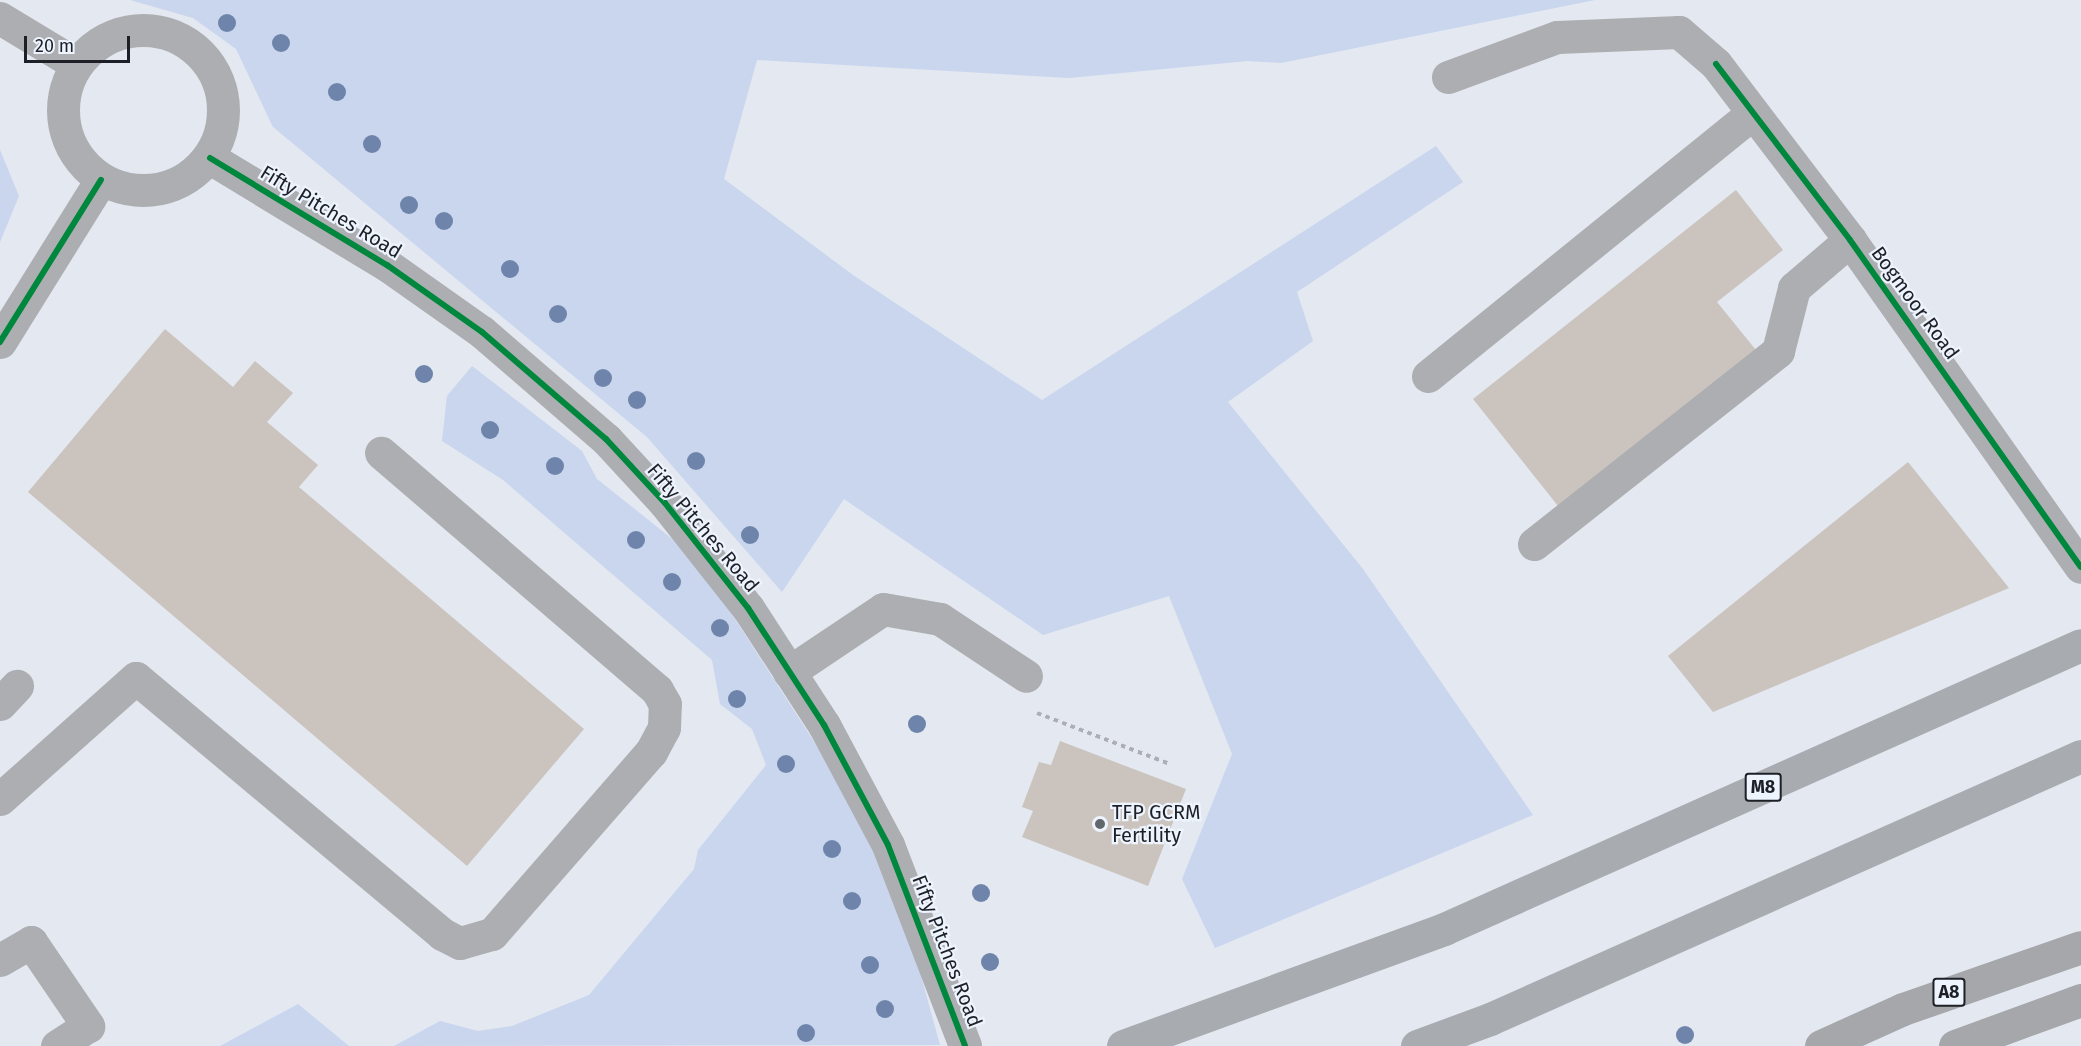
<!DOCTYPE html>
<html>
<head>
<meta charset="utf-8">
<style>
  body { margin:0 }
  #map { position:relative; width:2081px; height:1046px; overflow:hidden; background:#e3e8f1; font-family:"Fira Sans",sans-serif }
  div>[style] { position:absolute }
  .green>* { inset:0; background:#c9d6ee }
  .building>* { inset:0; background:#cbc4be }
  .path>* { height:4px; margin-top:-2px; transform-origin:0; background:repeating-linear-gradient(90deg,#acaeb3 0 4.5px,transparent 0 9px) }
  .minor>* { height:33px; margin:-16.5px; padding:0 16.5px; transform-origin:16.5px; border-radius:16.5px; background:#adaeb1 }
  .minor>.ring { margin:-16.5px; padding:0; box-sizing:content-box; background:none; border:33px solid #adaeb1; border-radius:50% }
  .major>* { height:33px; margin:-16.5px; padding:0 16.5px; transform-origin:16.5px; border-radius:16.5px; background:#a5a7ab }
  .highway>* { height:33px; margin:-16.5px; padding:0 16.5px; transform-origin:16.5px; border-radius:16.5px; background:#a8acb1 }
  .cycleway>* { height:6px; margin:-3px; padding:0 3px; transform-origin:3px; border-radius:3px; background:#00873e }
  .trees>* { width:18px; height:18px; margin:-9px; border-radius:50%; background:#6e84aa }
  .dots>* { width:16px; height:16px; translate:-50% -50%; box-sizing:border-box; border:3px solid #eef4fe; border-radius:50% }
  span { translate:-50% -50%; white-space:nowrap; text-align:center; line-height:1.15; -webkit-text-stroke:4.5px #eef4fe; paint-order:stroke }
  .shield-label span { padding:2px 4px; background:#eef4fe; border:2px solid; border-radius:4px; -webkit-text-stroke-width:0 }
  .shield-label { font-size:18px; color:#1d2026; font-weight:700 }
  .street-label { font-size:20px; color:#1d2026 }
  .poi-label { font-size:20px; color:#1d2026 }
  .left { translate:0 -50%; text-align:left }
  .scale { position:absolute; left:24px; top:36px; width:106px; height:27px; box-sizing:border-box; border:3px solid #1d2026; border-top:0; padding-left:8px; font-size:18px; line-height:21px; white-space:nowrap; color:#1d2026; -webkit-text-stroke:4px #eef4fe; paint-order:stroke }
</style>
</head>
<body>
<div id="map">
  <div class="green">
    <i style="clip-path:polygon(130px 0,1595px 0,1281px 63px,1248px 61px,1069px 78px,757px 60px,724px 179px,853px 275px,1042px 400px,1436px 146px,1463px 182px,1297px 292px,1313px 341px,1228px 402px,1363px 569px,1533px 815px,1215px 948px,1182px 879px,1232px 754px,1169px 596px,1043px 635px,844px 499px,782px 592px,647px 437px,273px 127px,236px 49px,193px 18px)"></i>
    <i style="clip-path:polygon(0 150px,19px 196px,0 242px)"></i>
    <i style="clip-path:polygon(472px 366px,582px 451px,597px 479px,695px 557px,840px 782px,904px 914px,940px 1045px,394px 1046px,440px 1021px,478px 1031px,512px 1026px,589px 995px,694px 869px,698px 850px,766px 765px,752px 729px,720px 704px,712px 660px,503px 480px,442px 441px,447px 396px)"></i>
    <i style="clip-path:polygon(298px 1004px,349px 1046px,220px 1046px)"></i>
  </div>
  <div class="building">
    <i style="clip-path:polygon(1736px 190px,1783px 250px,1717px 302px,1760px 355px,1562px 511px,1473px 399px)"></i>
    <i style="clip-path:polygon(165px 329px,233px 387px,255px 361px,293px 393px,267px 422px,318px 465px,299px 487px,584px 729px,467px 866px,28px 492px)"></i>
    <i style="clip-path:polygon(1908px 462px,2009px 588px,1713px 712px,1668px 656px)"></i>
    <i style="clip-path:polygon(1060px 741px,1186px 789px,1148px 886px,1022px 837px,1033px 811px,1022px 807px,1039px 762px,1051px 765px)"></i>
  </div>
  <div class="path">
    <i style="left:1037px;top:713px;width:142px;rotate:21deg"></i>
  </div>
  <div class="minor">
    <i style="left:0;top:18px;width:89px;rotate:31.2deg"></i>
    <i class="ring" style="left:63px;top:30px;width:127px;height:127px"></i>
    <i style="left:1448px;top:77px;width:116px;rotate:-20.2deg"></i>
    <i style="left:1557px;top:37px;width:122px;rotate:-2.3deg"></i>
    <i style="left:1679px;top:32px;width:49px;rotate:40.9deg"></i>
    <i style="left:1716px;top:64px;width:221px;rotate:52.7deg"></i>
    <i style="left:1850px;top:240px;width:400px;rotate:54.8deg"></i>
    <i style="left:210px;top:158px;width:207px;rotate:31.2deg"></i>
    <i style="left:387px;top:265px;width:116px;rotate:35.2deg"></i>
    <i style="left:482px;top:332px;width:164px;rotate:40.8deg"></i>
    <i style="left:606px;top:439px;width:87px;rotate:47.3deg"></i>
    <i style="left:665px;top:503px;width:134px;rotate:51.7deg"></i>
    <i style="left:748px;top:608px;width:140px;rotate:57deg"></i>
    <i style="left:824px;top:725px;width:136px;rotate:61.9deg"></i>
    <i style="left:888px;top:845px;width:215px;rotate:69deg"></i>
    <i style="left:0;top:342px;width:191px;rotate:-58.1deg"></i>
    <i style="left:1428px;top:376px;width:417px;rotate:-39deg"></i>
    <i style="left:1534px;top:544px;width:311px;rotate:-38.3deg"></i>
    <i style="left:1778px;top:351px;width:65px;rotate:-75.7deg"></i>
    <i style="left:1794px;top:288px;width:74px;rotate:-40.6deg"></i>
    <i style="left:789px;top:672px;width:113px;rotate:-33.8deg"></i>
    <i style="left:883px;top:609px;width:58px;rotate:10deg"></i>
    <i style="left:940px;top:619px;width:103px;rotate:33.5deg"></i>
    <i style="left:0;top:704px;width:25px;rotate:-47deg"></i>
    <i style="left:0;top:799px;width:182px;rotate:-41.7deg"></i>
    <i style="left:136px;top:678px;width:399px;rotate:39.9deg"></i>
    <i style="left:442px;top:934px;width:20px;rotate:27deg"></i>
    <i style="left:460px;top:943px;width:33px;rotate:-16deg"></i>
    <i style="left:492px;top:934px;width:242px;rotate:-48.9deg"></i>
    <i style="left:651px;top:752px;width:27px;rotate:-62deg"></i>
    <i style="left:664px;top:728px;width:24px;rotate:-88deg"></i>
    <i style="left:665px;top:704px;width:16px;rotate:-120deg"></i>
    <i style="left:657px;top:690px;width:364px;rotate:-139.3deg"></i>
    <i style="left:0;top:960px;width:36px;rotate:-30deg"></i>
    <i style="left:31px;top:942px;width:102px;rotate:55.8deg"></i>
    <i style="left:88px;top:1026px;width:37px;rotate:147deg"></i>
  </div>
  <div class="major">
    <i style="left:1821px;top:1046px;width:90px;rotate:-24.3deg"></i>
    <i style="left:1903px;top:1009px;width:188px;rotate:-19.2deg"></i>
    <i style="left:1955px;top:1046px;width:134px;rotate:-20.1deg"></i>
  </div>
  <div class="highway">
    <i style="left:1123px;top:1046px;width:342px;rotate:-20deg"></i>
    <i style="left:1444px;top:929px;width:697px;rotate:-24.03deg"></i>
    <i style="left:1417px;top:1046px;width:78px;rotate:-20.3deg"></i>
    <i style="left:1490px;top:1019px;width:647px;rotate:-23.99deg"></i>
  </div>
  <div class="cycleway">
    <i style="left:1716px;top:64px;width:221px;rotate:52.7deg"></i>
    <i style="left:1850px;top:240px;width:400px;rotate:54.8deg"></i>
    <i style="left:210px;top:158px;width:207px;rotate:31.2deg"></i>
    <i style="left:387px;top:265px;width:116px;rotate:35.2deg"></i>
    <i style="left:482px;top:332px;width:164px;rotate:40.8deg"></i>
    <i style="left:606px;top:439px;width:87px;rotate:47.3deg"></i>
    <i style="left:665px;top:503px;width:134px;rotate:51.7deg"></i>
    <i style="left:748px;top:608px;width:140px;rotate:57deg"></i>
    <i style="left:824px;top:725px;width:136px;rotate:61.9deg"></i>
    <i style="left:888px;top:845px;width:215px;rotate:69deg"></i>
    <i style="left:0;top:342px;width:191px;rotate:-58.1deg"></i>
  </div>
  <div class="trees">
    <i style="left:227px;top:23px"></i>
    <i style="left:281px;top:43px"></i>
    <i style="left:337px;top:92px"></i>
    <i style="left:372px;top:144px"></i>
    <i style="left:409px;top:205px"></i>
    <i style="left:444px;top:221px"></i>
    <i style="left:510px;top:269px"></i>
    <i style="left:558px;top:314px"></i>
    <i style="left:424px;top:374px"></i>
    <i style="left:603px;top:378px"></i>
    <i style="left:637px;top:400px"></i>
    <i style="left:490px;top:430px"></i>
    <i style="left:696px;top:461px"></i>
    <i style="left:555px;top:466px"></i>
    <i style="left:750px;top:535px"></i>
    <i style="left:636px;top:540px"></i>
    <i style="left:672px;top:582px"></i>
    <i style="left:720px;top:628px"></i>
    <i style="left:737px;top:699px"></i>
    <i style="left:917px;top:724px"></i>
    <i style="left:786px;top:764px"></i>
    <i style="left:832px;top:849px"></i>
    <i style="left:981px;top:893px"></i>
    <i style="left:852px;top:901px"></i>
    <i style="left:990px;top:962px"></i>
    <i style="left:870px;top:965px"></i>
    <i style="left:885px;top:1009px"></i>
    <i style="left:806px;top:1033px"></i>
    <i style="left:1685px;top:1035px"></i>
  </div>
  <div class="dots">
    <i style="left:1100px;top:824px;background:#62666d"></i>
  </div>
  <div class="shield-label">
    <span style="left:1763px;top:787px">M8</span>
    <span style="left:1949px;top:992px">A8</span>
  </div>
  <div class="street-label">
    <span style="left:331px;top:212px;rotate:31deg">Fifty Pitches Road</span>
    <span style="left:1915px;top:303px;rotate:54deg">Bogmoor Road</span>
    <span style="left:703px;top:528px;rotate:50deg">Fifty Pitches Road</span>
    <span style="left:947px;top:951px;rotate:69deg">Fifty Pitches Road</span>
  </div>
  <div class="poi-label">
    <span class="left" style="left:1112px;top:824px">TFP GCRM<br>Fertility</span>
  </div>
  <div class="scale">20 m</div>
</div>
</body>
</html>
